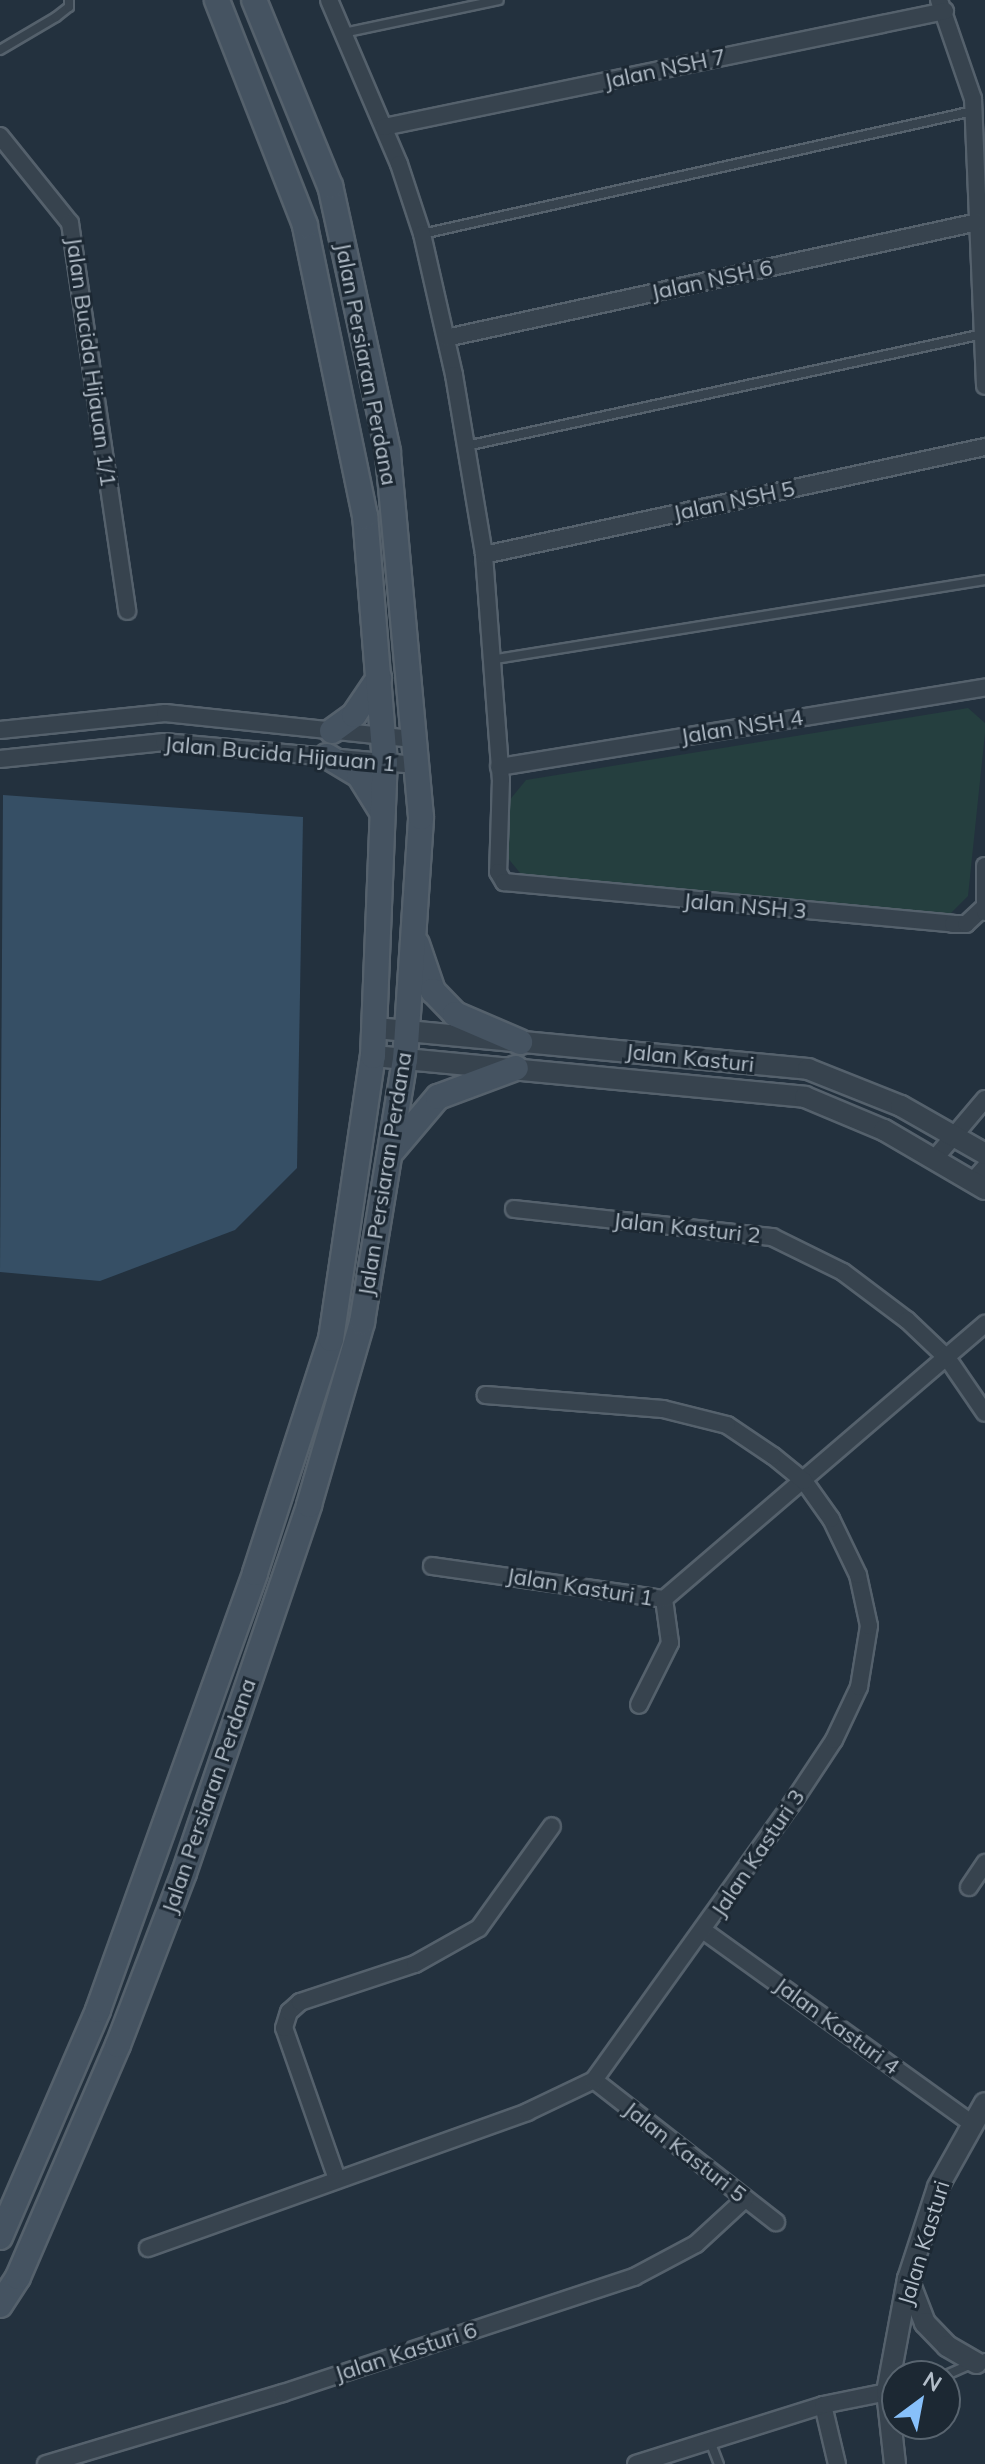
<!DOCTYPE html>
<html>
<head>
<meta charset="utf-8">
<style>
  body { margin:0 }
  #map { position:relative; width:985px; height:2464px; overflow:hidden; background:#23313e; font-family:Mulish,sans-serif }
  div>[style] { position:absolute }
  .green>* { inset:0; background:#253f3f }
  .water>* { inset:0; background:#364f65 }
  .roads { filter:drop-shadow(2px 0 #55616c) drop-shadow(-2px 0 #55616c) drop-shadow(0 2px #55616c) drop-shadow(0 -2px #55616c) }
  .service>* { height:8px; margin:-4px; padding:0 4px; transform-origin:4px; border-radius:4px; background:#37434e }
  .minor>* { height:16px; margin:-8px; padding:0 8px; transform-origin:8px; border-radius:8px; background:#37434e }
  .tertiary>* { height:20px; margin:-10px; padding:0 10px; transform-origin:10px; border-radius:10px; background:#37434e }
  .secondary>* { height:24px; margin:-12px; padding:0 12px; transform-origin:12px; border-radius:12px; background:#455361 }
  span { translate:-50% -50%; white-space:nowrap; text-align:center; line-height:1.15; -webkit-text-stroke:6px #1c2833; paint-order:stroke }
  .street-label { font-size:22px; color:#b3bec9 }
  .north { position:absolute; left:881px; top:2360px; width:80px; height:80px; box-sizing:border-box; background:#1c2833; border:2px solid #58646f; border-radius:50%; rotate:32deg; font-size:22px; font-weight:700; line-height:32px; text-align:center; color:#b3bec9 }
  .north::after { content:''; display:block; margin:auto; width:28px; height:36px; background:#87c0fa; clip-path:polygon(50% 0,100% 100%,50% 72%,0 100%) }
</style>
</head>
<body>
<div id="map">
  <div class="green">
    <i style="clip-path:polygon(968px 708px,985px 723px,985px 733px,968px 896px,949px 915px,525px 879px,507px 857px,508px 802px,526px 780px)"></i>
  </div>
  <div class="water">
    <i style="clip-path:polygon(3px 795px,303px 817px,297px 1168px,235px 1230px,100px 1281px,0 1272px)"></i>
  </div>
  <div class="roads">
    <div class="service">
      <i style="left:343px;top:33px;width:159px;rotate:-11.9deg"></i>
      <i style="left:0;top:50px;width:65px;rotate:-30.5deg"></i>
      <i style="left:56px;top:17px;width:16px;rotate:-38deg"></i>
      <i style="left:69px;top:7px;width:7px;rotate:-90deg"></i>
      <i style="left:422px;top:234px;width:565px;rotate:-12.58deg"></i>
      <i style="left:466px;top:446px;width:529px;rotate:-12.22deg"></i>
      <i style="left:490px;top:660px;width:501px;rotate:-9.18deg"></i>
      <i style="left:944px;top:2376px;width:45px;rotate:-23.7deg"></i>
      <i style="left:710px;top:2441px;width:25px;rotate:69deg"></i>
    </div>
    <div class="minor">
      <i style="left:329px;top:0;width:178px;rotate:66.9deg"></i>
      <i style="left:399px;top:164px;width:74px;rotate:71.8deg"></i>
      <i style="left:422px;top:234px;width:145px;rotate:77.2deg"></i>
      <i style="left:454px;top:375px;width:182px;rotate:80.5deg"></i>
      <i style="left:484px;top:555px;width:225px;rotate:85.7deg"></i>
      <i style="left:501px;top:779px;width:93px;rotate:91.8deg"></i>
      <i style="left:498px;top:872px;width:12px;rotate:59deg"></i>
      <i style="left:504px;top:882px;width:451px;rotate:5.3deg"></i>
      <i style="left:953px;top:924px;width:13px"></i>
      <i style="left:966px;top:924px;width:22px;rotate:-43deg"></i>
      <i style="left:939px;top:0;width:105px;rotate:71deg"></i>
      <i style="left:973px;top:99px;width:287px;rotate:87.6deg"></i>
      <i style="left:384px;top:127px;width:573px;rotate:-11.68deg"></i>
      <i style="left:0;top:136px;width:112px;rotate:51.2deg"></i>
      <i style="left:70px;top:223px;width:392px;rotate:81.6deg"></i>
      <i style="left:446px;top:338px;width:544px;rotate:-12.3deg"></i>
      <i style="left:484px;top:555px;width:513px;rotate:-12.17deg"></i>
      <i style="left:0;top:730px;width:166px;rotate:-5.9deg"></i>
      <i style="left:165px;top:713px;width:250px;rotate:6deg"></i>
      <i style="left:0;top:759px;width:165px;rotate:-5.9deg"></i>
      <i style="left:164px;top:742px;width:253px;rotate:5.2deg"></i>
      <i style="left:499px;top:767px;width:493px;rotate:-9.3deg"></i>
      <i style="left:985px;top:866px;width:46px;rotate:90deg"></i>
      <i style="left:936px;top:1157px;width:76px;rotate:-49.8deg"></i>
      <i style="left:973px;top:1181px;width:18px;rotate:-49deg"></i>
      <i style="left:514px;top:1209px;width:260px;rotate:6.2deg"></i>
      <i style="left:772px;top:1237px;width:79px;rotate:26.2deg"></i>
      <i style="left:843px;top:1272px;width:80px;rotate:36.9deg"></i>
      <i style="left:907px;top:1320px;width:57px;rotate:43.6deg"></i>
      <i style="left:948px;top:1359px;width:65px;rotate:55.6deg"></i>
      <i style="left:432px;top:1566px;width:234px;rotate:8.1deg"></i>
      <i style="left:664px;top:1599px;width:44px;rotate:82.2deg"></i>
      <i style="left:670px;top:1643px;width:69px;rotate:116.6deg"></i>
      <i style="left:664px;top:1599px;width:423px;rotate:-40.6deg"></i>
      <i style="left:969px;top:1887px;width:29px;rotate:-56deg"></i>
      <i style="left:704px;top:1931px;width:327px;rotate:35.7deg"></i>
      <i style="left:594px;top:2080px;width:231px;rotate:38deg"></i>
      <i style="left:337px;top:2179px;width:160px;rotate:-109.3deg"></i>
      <i style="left:284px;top:2028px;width:17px;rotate:-73deg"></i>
      <i style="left:289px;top:2012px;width:15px;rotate:-42deg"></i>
      <i style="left:300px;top:2002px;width:121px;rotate:-18.3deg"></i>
      <i style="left:415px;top:1964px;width:73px;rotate:-29.4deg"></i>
      <i style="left:479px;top:1928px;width:125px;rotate:-54.4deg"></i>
      <i style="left:148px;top:2248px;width:403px;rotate:-19.7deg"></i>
      <i style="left:527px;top:2112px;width:74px;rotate:-25.5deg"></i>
      <i style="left:594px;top:2080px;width:338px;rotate:-54.4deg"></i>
      <i style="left:791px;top:1805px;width:78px;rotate:-56.5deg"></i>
      <i style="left:834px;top:1740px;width:59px;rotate:-64.7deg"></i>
      <i style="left:859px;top:1687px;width:62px;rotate:-80.7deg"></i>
      <i style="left:869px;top:1626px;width:52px;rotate:-102.2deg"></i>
      <i style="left:858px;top:1575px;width:62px;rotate:-115.7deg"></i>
      <i style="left:831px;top:1519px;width:47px;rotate:-125.4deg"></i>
      <i style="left:804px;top:1481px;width:40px;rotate:-141deg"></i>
      <i style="left:773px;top:1456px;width:55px;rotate:-146deg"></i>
      <i style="left:727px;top:1425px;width:66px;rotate:-166deg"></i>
      <i style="left:663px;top:1409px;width:178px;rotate:-175.5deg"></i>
      <i style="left:823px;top:2405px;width:61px;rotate:76.7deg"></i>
      <i style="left:46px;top:2464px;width:247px;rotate:-16.7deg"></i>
      <i style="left:283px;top:2393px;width:370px;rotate:-18.3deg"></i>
      <i style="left:634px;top:2277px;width:70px;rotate:-28deg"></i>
      <i style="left:696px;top:2244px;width:67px;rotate:-42.6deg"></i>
      <i style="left:636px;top:2464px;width:196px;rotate:-17.5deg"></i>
      <i style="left:823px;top:2405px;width:65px;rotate:-11.5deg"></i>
    </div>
    <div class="tertiary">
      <i style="left:375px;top:1028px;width:435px;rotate:5.4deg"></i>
      <i style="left:808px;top:1069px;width:100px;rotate:21.7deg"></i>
      <i style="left:901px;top:1106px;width:97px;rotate:29.7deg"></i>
      <i style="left:373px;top:1056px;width:434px;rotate:5.4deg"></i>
      <i style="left:805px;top:1097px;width:86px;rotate:22.7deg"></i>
      <i style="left:884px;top:1130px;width:117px;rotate:30.3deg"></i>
      <i style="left:908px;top:2279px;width:47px;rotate:68.9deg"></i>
      <i style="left:925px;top:2323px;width:32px;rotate:46deg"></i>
      <i style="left:947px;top:2346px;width:34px;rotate:30deg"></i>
      <i style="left:895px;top:2464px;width:72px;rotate:-96.3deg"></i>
      <i style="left:887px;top:2392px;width:115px;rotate:-79.5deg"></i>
      <i style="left:908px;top:2279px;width:97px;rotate:-71.9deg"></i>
      <i style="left:938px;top:2187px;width:96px;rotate:-60.8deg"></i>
    </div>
    <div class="secondary">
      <i style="left:332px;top:731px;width:27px;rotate:-36deg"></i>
      <i style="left:354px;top:715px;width:45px;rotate:-56deg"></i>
      <i style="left:327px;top:756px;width:37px;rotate:31deg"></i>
      <i style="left:359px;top:775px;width:44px;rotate:58.1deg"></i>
      <i style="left:417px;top:944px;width:50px;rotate:71.2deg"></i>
      <i style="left:433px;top:991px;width:32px;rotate:46deg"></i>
      <i style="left:455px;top:1014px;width:71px;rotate:23.3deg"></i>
      <i style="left:393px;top:1150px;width:70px;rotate:-49.7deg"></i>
      <i style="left:438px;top:1097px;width:83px;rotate:-20.4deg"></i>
      <i style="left:0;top:2237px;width:247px;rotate:-66.6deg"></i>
      <i style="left:98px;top:2010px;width:464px;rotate:-70.2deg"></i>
      <i style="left:255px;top:1573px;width:246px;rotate:-72deg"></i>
      <i style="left:331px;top:1339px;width:286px;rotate:-81.6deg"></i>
      <i style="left:373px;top:1056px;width:293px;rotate:-87.7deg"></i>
      <i style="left:385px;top:763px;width:248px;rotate:-94.6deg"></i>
      <i style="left:365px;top:516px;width:297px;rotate:-101.7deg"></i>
      <i style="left:305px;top:225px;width:242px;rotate:-111.4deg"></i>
      <i style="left:0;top:2305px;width:33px;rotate:-57deg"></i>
      <i style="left:18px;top:2277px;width:253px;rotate:-66.7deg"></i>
      <i style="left:118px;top:2045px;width:184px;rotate:-69deg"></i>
      <i style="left:184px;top:1873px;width:389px;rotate:-71.2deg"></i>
      <i style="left:309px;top:1505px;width:191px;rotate:-73.8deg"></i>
      <i style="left:362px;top:1322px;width:266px;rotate:-80.7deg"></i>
      <i style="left:405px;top:1060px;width:244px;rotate:-86.2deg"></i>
      <i style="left:421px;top:817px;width:367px;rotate:-95.2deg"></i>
      <i style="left:388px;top:451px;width:271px;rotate:-102.3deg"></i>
      <i style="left:330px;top:186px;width:201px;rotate:-112.2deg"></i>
    </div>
  </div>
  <div class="street-label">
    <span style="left:665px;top:69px;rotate:-12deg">Jalan NSH 7</span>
    <span style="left:712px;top:280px;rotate:-12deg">Jalan NSH 6</span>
    <span style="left:91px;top:362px;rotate:82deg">Jalan Bucida Hijauan 1/1</span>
    <span style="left:366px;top:364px;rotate:79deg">Jalan Persiaran Perdana</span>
    <span style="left:734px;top:501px;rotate:-12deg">Jalan NSH 5</span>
    <span style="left:742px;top:727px;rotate:-9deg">Jalan NSH 4</span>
    <span style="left:280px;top:754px;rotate:5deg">Jalan Bucida Hijauan 1</span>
    <span style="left:745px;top:906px;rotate:5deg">Jalan NSH 3</span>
    <span style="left:690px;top:1058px;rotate:6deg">Jalan Kasturi</span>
    <span style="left:385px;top:1174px;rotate:-81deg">Jalan Persiaran Perdana</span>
    <span style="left:687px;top:1228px;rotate:6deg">Jalan Kasturi 2</span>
    <span style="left:580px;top:1587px;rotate:9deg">Jalan Kasturi 1</span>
    <span style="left:209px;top:1796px;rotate:-71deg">Jalan Persiaran Perdana</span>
    <span style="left:758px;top:1853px;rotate:-56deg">Jalan Kasturi 3</span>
    <span style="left:837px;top:2026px;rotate:36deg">Jalan Kasturi 4</span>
    <span style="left:685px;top:2152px;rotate:38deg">Jalan Kasturi 5</span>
    <span style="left:924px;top:2243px;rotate:-73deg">Jalan Kasturi</span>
    <span style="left:406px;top:2352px;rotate:-18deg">Jalan Kasturi 6</span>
  </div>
  <div class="north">N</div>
</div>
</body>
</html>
